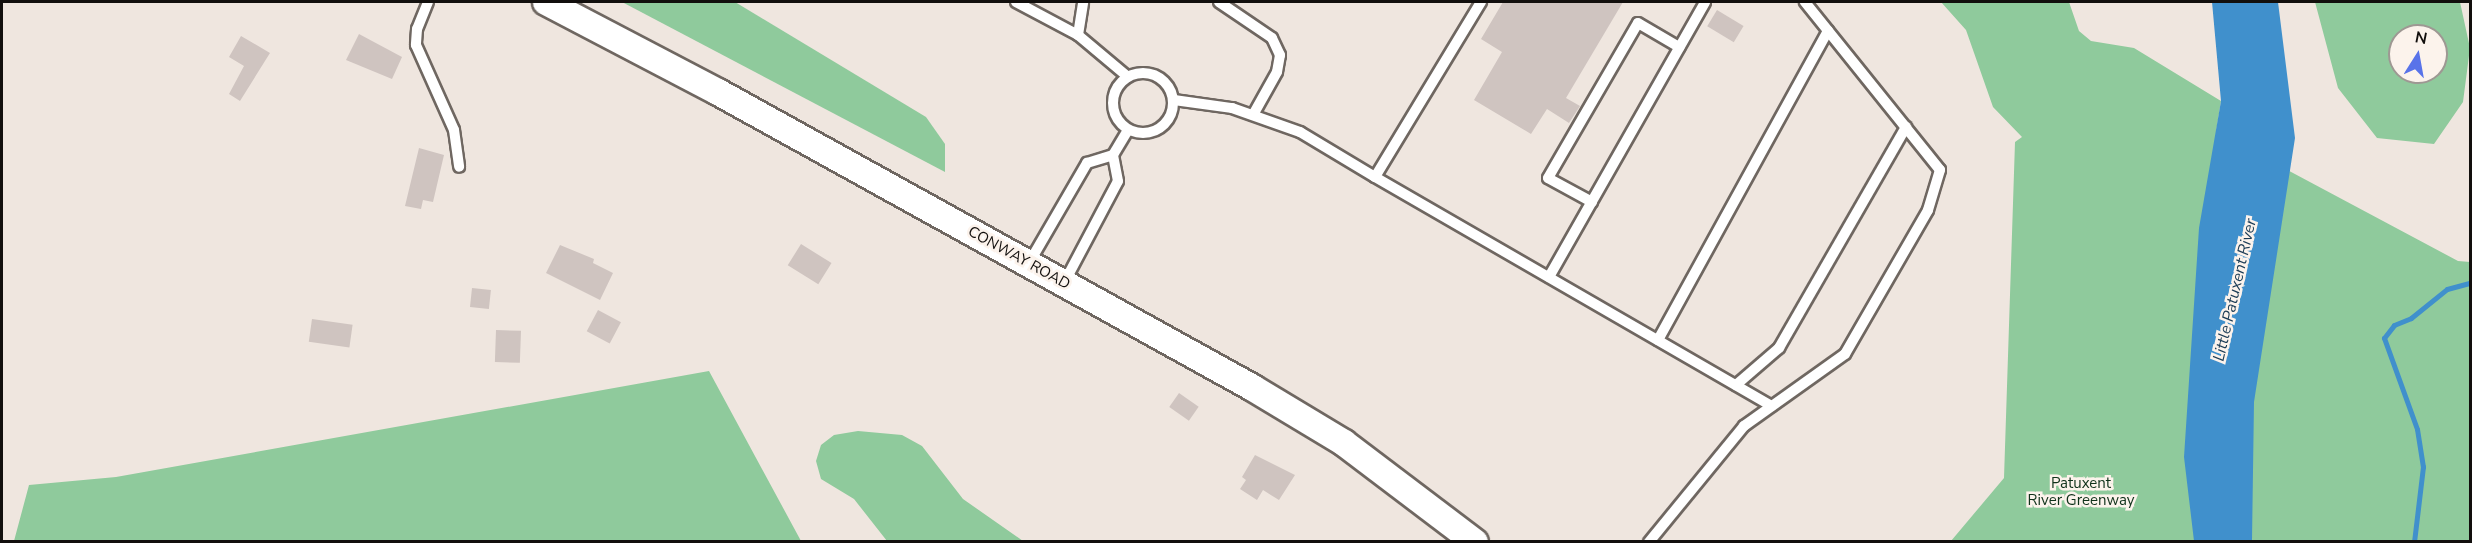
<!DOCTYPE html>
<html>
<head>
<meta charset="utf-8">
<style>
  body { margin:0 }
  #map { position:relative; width:2472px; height:543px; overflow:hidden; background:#efe6df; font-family:"Nunito Sans",sans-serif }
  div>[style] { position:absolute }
  .green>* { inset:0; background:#8fca9c }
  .water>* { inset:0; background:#4090cc }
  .stream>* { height:5px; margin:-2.5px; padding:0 2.5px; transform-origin:2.5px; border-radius:2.5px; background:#4090cc }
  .building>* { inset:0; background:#cfc4c0; transform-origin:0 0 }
  .roads { filter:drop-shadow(2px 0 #6f6761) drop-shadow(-2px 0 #6f6761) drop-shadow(0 2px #6f6761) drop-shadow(0 -2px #6f6761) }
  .service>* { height:10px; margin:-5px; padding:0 5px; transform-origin:5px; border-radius:5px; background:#fff }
  .service>.ring { margin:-5px; padding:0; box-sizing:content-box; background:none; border:10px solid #fff; border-radius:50% }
  .tertiary>* { height:26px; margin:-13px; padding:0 13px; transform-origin:13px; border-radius:13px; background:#fff }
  span { translate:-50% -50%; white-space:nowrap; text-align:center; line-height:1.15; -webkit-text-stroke:5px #fcf3ec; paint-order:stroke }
  .street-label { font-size:15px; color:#120f0d }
  .park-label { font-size:15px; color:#0f321a }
  .water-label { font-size:16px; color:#1a3b55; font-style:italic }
  .frame { position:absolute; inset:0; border:3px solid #120f0d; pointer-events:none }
  .north { position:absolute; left:2388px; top:24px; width:60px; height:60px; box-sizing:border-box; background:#fcf3ec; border:2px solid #9e9893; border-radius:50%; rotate:11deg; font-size:16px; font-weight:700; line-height:24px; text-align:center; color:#120f0d }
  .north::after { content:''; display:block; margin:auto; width:21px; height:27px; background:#5973e9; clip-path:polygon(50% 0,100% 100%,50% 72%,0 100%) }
</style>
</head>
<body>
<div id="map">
  <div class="green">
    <i style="clip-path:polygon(622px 2px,735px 2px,926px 117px,945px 144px,945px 172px)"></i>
    <i style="clip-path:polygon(1941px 2px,2069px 2px,2079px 31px,2091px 41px,2134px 48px,2221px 101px,2216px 132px,2458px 261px,2470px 262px,2470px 541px,1951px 541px,2004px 478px,2015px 142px,2022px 137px,1993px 107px,1966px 30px)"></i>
    <i style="clip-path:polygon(evenodd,2315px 2px,2460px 2px,2470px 48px,2463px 102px,2434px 144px,2377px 138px,2338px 88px,2315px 2px,2400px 36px,2436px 36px,2436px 72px,2400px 72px,2400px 36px)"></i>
    <i style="clip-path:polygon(709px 371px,801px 541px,14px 541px,29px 485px,116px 477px)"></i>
    <i style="clip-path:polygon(858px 431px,902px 435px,922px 446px,963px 499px,1023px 541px,887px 541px,854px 499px,821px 479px,816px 461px,821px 445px,834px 435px)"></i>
  </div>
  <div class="water">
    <i style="clip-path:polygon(2212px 2px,2278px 2px,2295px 138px,2254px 402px,2252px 541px,2194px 541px,2184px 457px,2199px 228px,2221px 101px)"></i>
  </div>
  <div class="stream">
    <i style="left:2414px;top:542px;width:76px;rotate:-83.2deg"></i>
    <i style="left:2423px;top:467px;width:38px;rotate:-99deg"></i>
    <i style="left:2417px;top:429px;width:97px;rotate:-109.9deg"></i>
    <i style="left:2384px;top:338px;width:16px;rotate:-52deg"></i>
    <i style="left:2394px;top:325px;width:18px;rotate:-22deg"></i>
    <i style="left:2411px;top:318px;width:46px;rotate:-38.9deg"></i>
    <i style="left:2447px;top:289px;width:24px;rotate:-15deg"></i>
  </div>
  <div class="building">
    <i style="clip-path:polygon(1503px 2px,1623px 2px,1566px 98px,1580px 106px,1569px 123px,1547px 109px,1531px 134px,1474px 100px,1502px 52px,1481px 39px)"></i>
    <i style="left:1717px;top:10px;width:31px;height:19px;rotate:31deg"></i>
    <i style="clip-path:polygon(359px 34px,402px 57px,392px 79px,346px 60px)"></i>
    <i style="clip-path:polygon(241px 36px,270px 53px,240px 101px,229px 94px,244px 66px,229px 57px)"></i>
    <i style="clip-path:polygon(419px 148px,444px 155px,433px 202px,423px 200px,421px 209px,405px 206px)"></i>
    <i style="left:801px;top:244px;width:36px;height:25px;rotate:32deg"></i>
    <i style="clip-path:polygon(560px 245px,594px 259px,593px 263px,613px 273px,600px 300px,546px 273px)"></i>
    <i style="left:472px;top:288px;width:19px;height:19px;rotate:6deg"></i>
    <i style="left:598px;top:310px;width:26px;height:24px;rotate:28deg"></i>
    <i style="left:312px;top:319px;width:41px;height:23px;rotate:8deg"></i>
    <i style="left:496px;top:330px;width:25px;height:32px;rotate:2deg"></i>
    <i style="left:1179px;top:393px;width:24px;height:17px;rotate:35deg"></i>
    <i style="clip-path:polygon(1255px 455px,1295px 475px,1279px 500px,1263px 490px,1257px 500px,1240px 489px,1246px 480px,1242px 477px)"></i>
  </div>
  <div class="roads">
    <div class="service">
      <i style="left:428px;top:2px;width:29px;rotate:112deg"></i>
      <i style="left:417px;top:29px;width:16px;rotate:94deg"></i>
      <i style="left:416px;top:45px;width:93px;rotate:65.9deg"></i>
      <i style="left:454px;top:130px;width:37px;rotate:82deg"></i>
      <i style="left:1016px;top:2px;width:70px;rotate:28deg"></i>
      <i style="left:1078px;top:35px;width:65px;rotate:40deg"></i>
      <i style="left:1219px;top:2px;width:64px;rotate:34.2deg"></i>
      <i style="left:1272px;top:38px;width:19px;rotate:65deg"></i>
      <i style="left:1280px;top:55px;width:17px;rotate:100deg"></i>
      <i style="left:1277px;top:72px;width:49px;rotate:119.2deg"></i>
      <i style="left:1078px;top:35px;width:33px;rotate:-81deg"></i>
      <i class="ring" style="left:1113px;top:73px;width:50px;height:50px"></i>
      <i style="left:1174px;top:100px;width:59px;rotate:7.9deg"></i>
      <i style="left:1232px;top:108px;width:72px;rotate:19.4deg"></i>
      <i style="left:1300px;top:132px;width:87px;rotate:31deg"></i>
      <i style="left:1375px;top:177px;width:205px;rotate:-58.8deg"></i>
      <i style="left:1375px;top:177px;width:458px;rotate:30deg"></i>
      <i style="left:1592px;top:202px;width:50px;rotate:-151.4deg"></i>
      <i style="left:1548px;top:178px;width:179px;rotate:-59.9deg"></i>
      <i style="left:1638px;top:23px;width:48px;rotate:30.3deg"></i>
      <i style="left:1029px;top:263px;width:116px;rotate:-59.9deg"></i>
      <i style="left:1087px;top:163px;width:27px;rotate:-17deg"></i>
      <i style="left:1549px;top:277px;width:316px;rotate:-60.4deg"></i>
      <i style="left:1064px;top:283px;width:115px;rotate:-62.1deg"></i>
      <i style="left:1118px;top:181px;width:26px;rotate:-101deg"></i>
      <i style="left:1113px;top:155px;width:29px;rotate:-59deg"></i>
      <i style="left:1658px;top:340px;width:353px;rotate:-61.2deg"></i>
      <i style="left:1736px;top:385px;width:57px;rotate:-40.7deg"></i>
      <i style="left:1779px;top:348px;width:255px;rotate:-60.1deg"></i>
      <i style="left:1649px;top:542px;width:150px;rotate:-50.7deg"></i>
      <i style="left:1744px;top:426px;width:124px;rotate:-35.5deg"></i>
      <i style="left:1845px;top:354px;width:166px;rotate:-60deg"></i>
      <i style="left:1928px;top:210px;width:42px;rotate:-73.3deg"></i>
      <i style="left:1940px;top:170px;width:216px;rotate:-128.8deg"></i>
    </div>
    <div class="tertiary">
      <i style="left:546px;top:2px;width:194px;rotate:27.6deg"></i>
      <i style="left:718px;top:92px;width:611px;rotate:28.95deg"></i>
      <i style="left:1253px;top:388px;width:106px;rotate:31.1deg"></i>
      <i style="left:1344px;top:443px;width:164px;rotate:37.1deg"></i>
    </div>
  </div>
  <div class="street-label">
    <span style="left:1019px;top:258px;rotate:29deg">CONWAY ROAD</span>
  </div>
  <div class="park-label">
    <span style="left:2081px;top:492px">Patuxent<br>River Greenway</span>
  </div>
  <div class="water-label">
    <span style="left:2235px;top:290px;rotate:-77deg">Little Patuxent River</span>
  </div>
  <div class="frame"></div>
  <div class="north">N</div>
</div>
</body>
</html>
